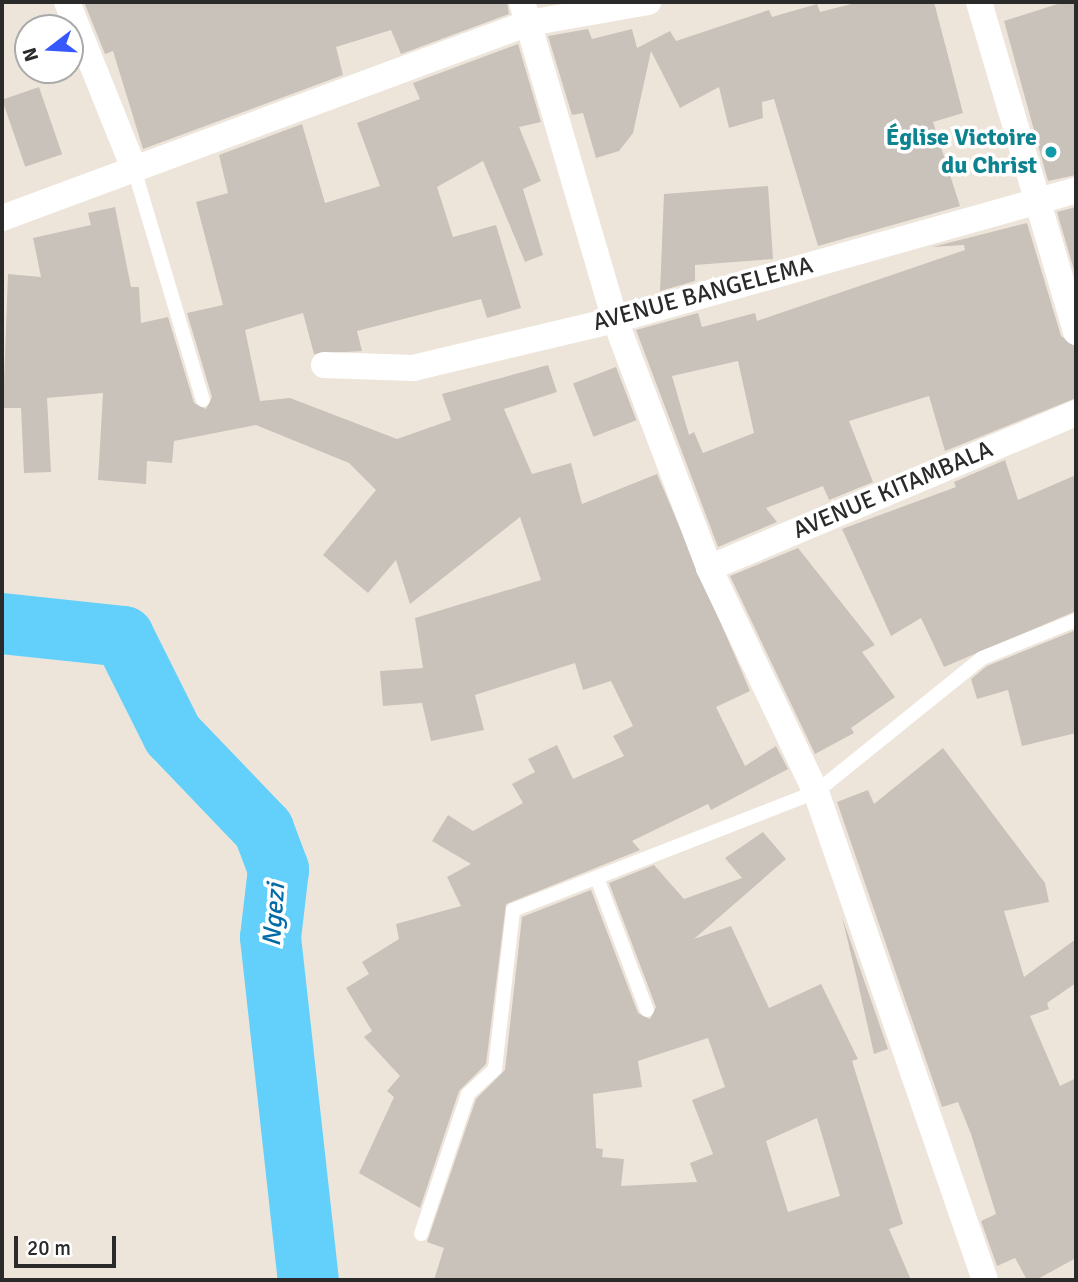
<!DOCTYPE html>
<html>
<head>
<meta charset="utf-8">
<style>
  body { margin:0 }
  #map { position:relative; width:1078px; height:1282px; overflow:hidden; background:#eee5da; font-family:Signika,sans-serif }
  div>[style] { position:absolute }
  .river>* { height:61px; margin:-30.5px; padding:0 30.5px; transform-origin:30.5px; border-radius:30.5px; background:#62d0fa }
  .building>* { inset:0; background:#c9c2ba; transform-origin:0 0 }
  .lane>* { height:14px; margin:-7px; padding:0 7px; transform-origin:7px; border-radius:7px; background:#fff }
  .street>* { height:26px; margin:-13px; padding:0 13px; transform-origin:13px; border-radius:13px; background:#fff }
  .dots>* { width:19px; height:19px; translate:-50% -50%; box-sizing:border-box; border:4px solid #fff; border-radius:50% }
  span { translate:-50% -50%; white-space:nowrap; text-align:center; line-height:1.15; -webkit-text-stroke:7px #fff; paint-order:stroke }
  .culture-label { font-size:24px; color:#0d838f; font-weight:700 }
  .right { translate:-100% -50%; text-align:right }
  .street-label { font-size:24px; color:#2a2a2a }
  .water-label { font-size:26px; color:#006ba7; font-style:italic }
  .frame { position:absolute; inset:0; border:4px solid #2a2a2a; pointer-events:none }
  .north { position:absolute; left:14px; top:14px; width:70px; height:70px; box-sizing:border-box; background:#fff; border:2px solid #aaa; border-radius:50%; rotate:253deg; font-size:19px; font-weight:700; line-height:28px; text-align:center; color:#2a2a2a }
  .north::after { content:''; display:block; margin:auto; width:24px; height:32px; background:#3658ff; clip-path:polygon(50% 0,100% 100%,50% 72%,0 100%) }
  .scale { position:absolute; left:14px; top:1236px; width:102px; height:32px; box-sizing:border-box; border:4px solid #2a2a2a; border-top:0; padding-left:9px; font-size:21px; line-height:24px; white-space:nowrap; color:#2a2a2a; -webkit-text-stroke:5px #fff; paint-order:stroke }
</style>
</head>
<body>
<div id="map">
  <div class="river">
    <i style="left:2px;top:623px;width:122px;rotate:6.1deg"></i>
    <i style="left:123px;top:636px;width:110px;rotate:63.4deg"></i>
    <i style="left:172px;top:734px;width:132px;rotate:46.2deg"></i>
    <i style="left:263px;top:829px;width:43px;rotate:69.4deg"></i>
    <i style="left:278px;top:869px;width:68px;rotate:96.7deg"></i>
    <i style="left:270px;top:937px;width:345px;rotate:83.7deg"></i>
  </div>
  <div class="building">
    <i style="clip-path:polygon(84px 2px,507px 2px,509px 14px,401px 54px,391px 30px,336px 47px,343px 75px,143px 149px,113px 51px,105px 54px)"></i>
    <i style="clip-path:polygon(859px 2px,934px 2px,963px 113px,933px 122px,960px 206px,818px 246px,774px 99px,762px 102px,763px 118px,729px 128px,719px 87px,680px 108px,651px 51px,633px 133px,619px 151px,596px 158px,583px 113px,572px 115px,548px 36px,588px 29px,592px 39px,632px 29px,637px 48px,670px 31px,676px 41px,769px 10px,772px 17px,817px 4px,820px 12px)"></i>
    <i style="clip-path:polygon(1064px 2px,1076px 2px,1076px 175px,1048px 181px,1004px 21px)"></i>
    <i style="clip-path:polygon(518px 44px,541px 122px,519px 127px,541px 181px,523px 189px,543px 255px,525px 262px,483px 161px,437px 187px,453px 237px,496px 225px,521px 308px,487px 318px,481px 299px,357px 331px,362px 351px,314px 354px,303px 313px,245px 330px,260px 401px,290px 398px,397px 439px,451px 420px,442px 394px,548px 365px,557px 392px,504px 409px,532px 474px,571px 463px,582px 504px,657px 474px,750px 691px,716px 707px,745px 766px,776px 746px,788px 769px,711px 810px,708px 804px,632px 841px,640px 850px,506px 904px,486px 1064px,459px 1091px,420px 1208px,359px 1173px,394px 1097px,387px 1091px,400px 1076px,364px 1037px,372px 1031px,346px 988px,369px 974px,362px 962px,399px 939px,396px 924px,461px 906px,447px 877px,471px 864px,432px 841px,448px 815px,473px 831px,523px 803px,512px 784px,535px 772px,528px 759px,557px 745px,573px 779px,624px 756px,613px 736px,633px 726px,611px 681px,583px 690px,575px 663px,475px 695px,484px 730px,431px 741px,422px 703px,383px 706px,380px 671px,423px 668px,415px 618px,541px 580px,520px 517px,410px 604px,396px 560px,368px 593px,323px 555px,376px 490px,349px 463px,256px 425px,174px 441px,172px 463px,147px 461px,146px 484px,98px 480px,103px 393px,47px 398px,51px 472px,24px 473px,21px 408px,3px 408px,8px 274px,41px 277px,33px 238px,91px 225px,88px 213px,115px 207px,131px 287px,139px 287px,141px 323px,168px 317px,194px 403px,206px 409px,212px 397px,187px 313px,223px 305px,196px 202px,228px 193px,219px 155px,302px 124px,325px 203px,380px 186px,357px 123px,420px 99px,413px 83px)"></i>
    <i style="left:39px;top:87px;width:71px;height:39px;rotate:71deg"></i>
    <i style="clip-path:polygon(768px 186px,773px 259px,695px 265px,695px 281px,660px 291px,664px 194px)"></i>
    <i style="clip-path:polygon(1076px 207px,1076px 277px,1057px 212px)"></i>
    <i style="clip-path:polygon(evenodd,1027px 223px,1061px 336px,1076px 347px,1076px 398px,945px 451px,929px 396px,849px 421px,873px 482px,829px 500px,823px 486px,766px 508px,777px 522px,718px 547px,636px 330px,698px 313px,702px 327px,755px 313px,757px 321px,965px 250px,964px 245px,932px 247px,1027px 223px,738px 361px,754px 433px,703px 453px,694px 432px,689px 435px,672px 376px,738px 361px)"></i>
    <i style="left:616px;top:367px;width:57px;height:46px;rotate:69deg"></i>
    <i style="clip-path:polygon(1005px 460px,1018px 500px,1076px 475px,1076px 611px,944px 667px,921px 618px,891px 636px,842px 529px,956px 487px,954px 482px)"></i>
    <i style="clip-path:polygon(798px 548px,875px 645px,862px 652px,895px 697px,851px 728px,854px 733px,815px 754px,730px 576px)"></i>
    <i style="clip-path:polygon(1076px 630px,1076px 733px,1022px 746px,1008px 690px,977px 699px,971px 679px,987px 666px)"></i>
    <i style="clip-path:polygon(943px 748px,1045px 883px,1049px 902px,1004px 911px,1024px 977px,1076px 939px,1076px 983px,1047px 1003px,1049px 1009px,1030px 1016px,1060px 1086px,1076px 1078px,1076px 1258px,1036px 1280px,1027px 1280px,1015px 1258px,997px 1266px,981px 1221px,996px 1214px,971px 1134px,958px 1102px,942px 1107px,837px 802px,868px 790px,874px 804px)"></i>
    <i style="clip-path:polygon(evenodd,763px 832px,786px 859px,694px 939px,731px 926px,769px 1008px,821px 984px,858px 1059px,852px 1061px,903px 1224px,889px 1229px,911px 1280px,434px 1280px,444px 1248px,427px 1242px,476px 1099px,505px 1070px,522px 917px,591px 890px,638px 1013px,650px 1019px,656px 1007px,609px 883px,654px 865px,684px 899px,742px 878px,725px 858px,763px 832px,708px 1038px,725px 1087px,692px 1100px,713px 1154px,690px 1163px,697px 1182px,621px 1186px,624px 1159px,602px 1157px,603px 1149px,596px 1148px,593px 1094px,642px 1087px,638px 1061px,708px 1038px,763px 832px,817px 1118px,840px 1196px,788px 1212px,766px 1141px,817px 1118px)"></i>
    <i style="clip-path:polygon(842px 917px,888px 1049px,874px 1054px,857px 979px)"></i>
  </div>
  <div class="lane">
    <i style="left:134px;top:169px;width:241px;rotate:73.4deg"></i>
    <i style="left:597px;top:878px;width:141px;rotate:69.3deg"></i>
    <i style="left:421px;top:1234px;width:148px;rotate:-71.4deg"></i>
    <i style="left:468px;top:1094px;width:37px;rotate:-43deg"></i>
    <i style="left:495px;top:1069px;width:160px;rotate:-83.5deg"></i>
    <i style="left:513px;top:910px;width:325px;rotate:-21.3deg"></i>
    <i style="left:816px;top:792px;width:213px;rotate:-38.9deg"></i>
    <i style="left:982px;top:658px;width:101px;rotate:-22deg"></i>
  </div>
  <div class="street">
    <i style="left:67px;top:2px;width:180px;rotate:68.1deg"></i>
    <i style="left:522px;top:2px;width:331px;rotate:73.7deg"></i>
    <i style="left:615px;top:320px;width:265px;rotate:69.2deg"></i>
    <i style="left:709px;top:568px;width:248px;rotate:64.5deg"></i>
    <i style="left:816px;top:792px;width:516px;rotate:70.9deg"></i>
    <i style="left:979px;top:2px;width:344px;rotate:73.6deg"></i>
    <i style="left:2px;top:218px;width:562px;rotate:-20.31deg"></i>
    <i style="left:529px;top:23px;width:121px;rotate:-10deg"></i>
    <i style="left:324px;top:365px;width:89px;rotate:1.9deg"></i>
    <i style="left:413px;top:368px;width:208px;rotate:-13.4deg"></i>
    <i style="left:615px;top:320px;width:479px;rotate:-15.7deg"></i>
    <i style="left:709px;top:568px;width:398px;rotate:-22.9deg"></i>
  </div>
  <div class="dots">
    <i style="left:1051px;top:152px;background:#0f9aa8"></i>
  </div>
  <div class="culture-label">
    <span class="right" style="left:1037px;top:152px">Église Victoire<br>du Christ</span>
  </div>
  <div class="street-label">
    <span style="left:703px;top:294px;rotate:-15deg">AVENUE BANGELEMA</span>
    <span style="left:893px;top:490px;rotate:-23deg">AVENUE KITAMBALA</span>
  </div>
  <div class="water-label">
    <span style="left:275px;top:915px;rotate:-86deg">Ngezi</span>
  </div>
  <div class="frame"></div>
  <div class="north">N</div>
  <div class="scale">20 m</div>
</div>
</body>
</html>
